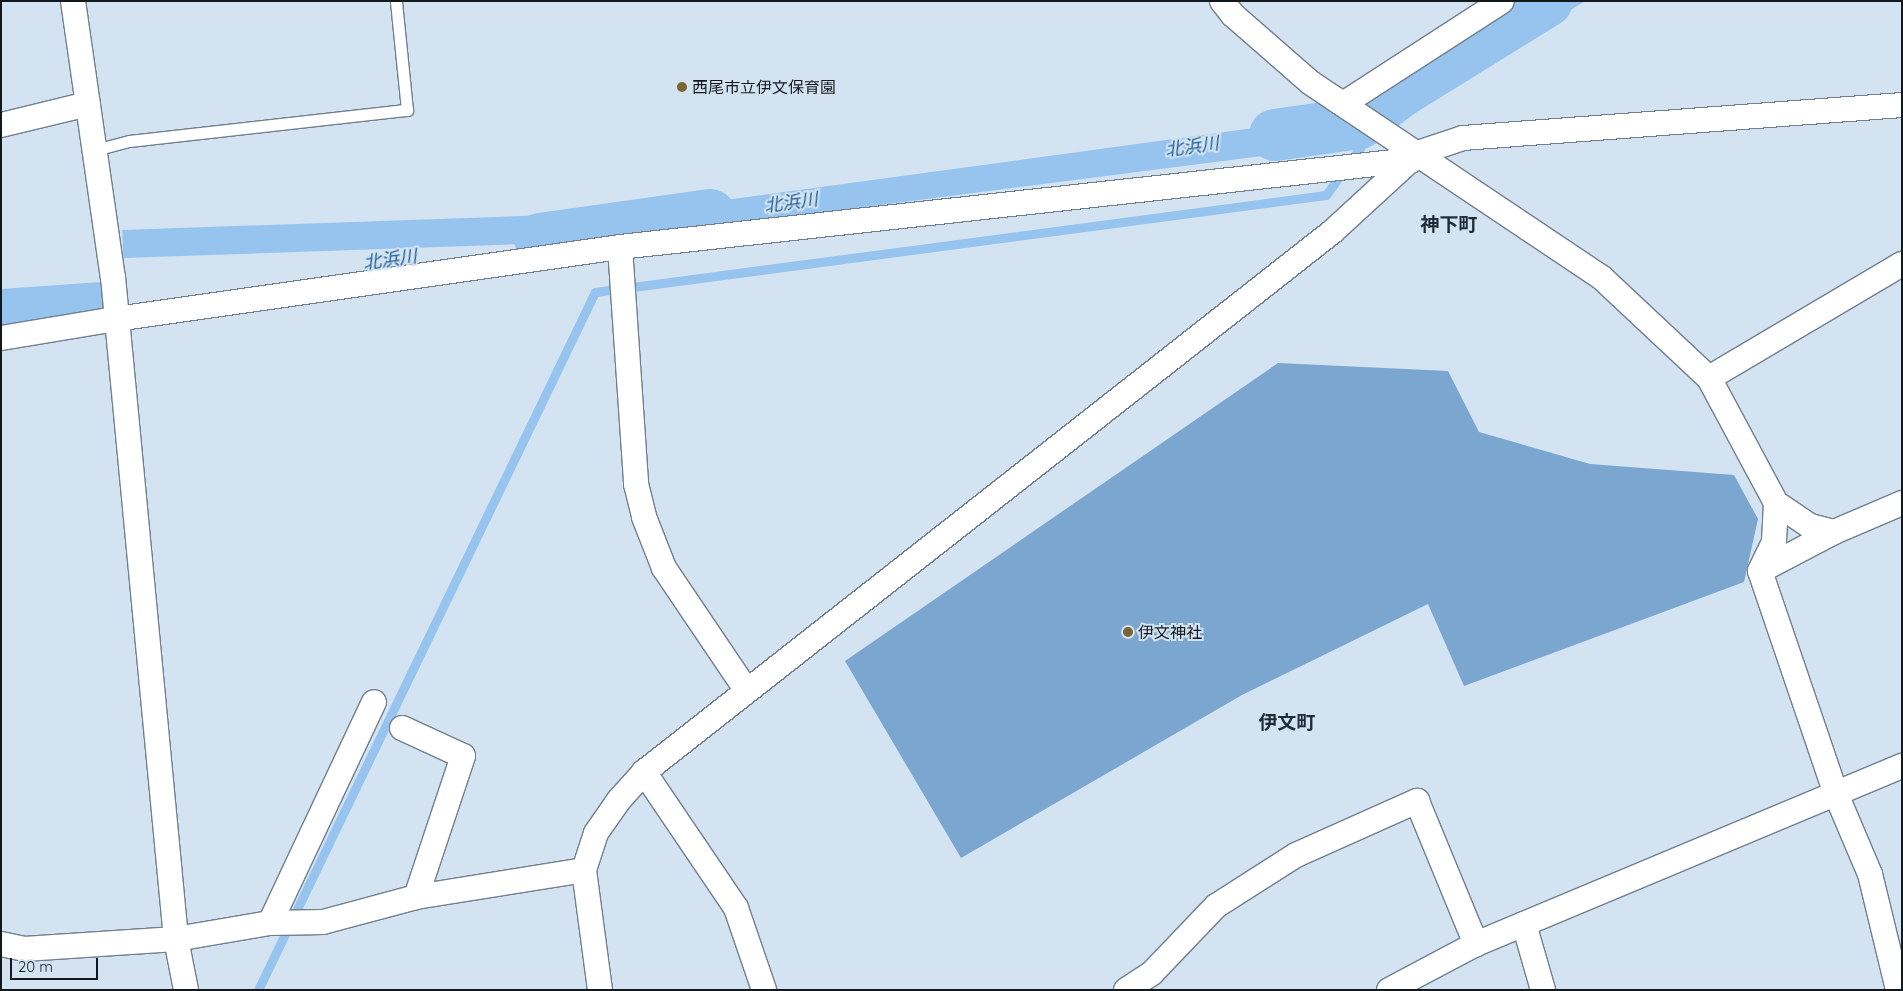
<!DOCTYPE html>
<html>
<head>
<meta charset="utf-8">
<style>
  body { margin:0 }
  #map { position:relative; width:1903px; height:991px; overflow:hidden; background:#d3e3f2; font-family:Quicksand,"Noto Sans JP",sans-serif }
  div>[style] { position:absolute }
  .water>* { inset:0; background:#96c4ef; transform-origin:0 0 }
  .stream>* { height:9px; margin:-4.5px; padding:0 4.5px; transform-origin:4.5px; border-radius:4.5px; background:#96c4ef }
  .river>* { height:52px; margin:-26px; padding:0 26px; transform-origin:26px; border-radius:26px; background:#96c4ef }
  .building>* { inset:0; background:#7aa6d0 }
  .roads { filter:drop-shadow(1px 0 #717f8d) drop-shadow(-1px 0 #717f8d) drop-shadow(0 1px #717f8d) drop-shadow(0 -1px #717f8d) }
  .lane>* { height:11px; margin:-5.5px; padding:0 5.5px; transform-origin:5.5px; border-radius:5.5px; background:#fff }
  .street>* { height:24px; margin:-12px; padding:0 12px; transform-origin:12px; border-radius:12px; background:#fff }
  .dots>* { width:14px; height:14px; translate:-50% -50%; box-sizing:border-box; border:2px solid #d3e3f2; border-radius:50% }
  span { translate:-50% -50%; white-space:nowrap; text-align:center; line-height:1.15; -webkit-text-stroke:4px #d3e3f2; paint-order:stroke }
  .poi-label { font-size:16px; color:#13181d }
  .left { translate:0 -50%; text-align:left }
  .water-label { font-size:18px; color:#195b90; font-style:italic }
  .quarter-label { font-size:19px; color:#1f2b37; font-weight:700 }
  .frame { position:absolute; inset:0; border:2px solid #13181d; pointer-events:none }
  .scale { position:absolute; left:10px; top:958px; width:88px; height:22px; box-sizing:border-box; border:2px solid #13181d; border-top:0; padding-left:6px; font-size:15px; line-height:18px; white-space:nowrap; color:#13181d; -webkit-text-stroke:4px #d3e3f2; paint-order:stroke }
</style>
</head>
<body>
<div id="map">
  <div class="water">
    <i style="clip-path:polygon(1532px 1px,1585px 1px,1409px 111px,1387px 96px)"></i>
    <i style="clip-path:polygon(1342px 116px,1355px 144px,640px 236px,638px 212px)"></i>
    <i style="left:610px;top:213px;width:28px;height:488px;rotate:88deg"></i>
    <i style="clip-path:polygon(101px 282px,105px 312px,1px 327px,1px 289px)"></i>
  </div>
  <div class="stream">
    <i style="left:258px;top:990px;width:775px;rotate:-64.23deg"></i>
    <i style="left:595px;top:292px;width:737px;rotate:-7.56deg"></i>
    <i style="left:1326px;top:195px;width:127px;rotate:-54.3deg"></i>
  </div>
  <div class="river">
    <i style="left:1275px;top:135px;width:85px;rotate:-8.1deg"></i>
    <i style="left:1359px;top:123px;width:51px;rotate:-37.1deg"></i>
    <i style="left:1400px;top:92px;width:173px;rotate:-31.8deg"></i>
    <i style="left:540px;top:239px;width:172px;rotate:-8deg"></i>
  </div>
  <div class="building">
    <i style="clip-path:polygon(1278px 363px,1448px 371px,1479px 432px,1590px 464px,1734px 475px,1758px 519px,1744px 582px,1464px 686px,1428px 604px,1242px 695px,961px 858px,845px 661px)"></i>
  </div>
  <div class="roads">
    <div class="lane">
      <i style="left:95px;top:150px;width:35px;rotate:-15deg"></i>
      <i style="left:129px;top:141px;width:280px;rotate:-6.4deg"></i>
      <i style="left:407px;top:110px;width:110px;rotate:-95.8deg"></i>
    </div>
    <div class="street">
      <i style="left:73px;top:1px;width:279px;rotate:81.8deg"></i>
      <i style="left:113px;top:277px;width:665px;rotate:84.56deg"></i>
      <i style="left:176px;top:939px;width:52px;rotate:78.9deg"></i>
      <i style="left:1222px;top:1px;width:18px;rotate:52deg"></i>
      <i style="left:1233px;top:15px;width:103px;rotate:41.1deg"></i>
      <i style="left:1311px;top:83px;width:350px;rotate:33.8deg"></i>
      <i style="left:1602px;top:278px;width:146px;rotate:43.1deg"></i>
      <i style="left:1709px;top:378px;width:142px;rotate:61.8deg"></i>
      <i style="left:1776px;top:503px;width:39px;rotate:93deg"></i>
      <i style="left:1774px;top:542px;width:32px;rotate:116deg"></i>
      <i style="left:1760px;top:571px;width:236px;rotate:71.2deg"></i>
      <i style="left:1836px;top:794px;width:87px;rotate:67deg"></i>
      <i style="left:1870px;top:874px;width:119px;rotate:76.4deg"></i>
      <i style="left:1335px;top:99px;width:9px;rotate:32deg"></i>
      <i style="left:1343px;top:104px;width:189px;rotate:-32.9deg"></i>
      <i style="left:1px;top:125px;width:89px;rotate:-13.6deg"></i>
      <i style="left:620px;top:247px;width:238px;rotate:86.1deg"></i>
      <i style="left:636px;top:484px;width:34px;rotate:76deg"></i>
      <i style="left:644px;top:517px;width:55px;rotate:68.6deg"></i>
      <i style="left:664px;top:568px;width:148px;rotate:56deg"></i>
      <i style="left:1px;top:338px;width:117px;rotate:-9.4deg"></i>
      <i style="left:116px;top:319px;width:509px;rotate:-8.13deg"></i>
      <i style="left:620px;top:247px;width:797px;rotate:-6.27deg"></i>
      <i style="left:1709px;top:378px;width:224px;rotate:-30.6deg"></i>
      <i style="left:1776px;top:503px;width:41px;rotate:34.1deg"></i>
      <i style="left:1810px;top:526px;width:25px;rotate:14deg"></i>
      <i style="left:1760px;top:571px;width:84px;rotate:-27.8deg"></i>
      <i style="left:1834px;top:532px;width:74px;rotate:-23.1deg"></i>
      <i style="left:402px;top:728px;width:67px;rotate:24.7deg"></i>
      <i style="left:463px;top:756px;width:149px;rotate:108.4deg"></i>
      <i style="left:644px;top:772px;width:164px;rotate:55.9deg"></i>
      <i style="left:736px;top:908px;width:87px;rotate:71.1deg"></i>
      <i style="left:270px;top:923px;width:244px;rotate:-64.8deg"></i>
      <i style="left:1524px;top:924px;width:69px;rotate:73.9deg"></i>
      <i style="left:1px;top:944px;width:24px;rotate:12deg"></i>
      <i style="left:24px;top:949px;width:152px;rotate:-3.8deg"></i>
      <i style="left:176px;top:939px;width:95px;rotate:-9.7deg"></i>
      <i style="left:270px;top:923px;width:53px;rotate:-1.1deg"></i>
      <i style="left:323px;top:922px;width:96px;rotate:-15deg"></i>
      <i style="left:416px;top:897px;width:170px;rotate:-9.1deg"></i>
      <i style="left:600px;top:990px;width:121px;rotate:-97.6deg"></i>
      <i style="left:584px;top:870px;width:39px;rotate:-72deg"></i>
      <i style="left:596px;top:833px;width:40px;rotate:-55.1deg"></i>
      <i style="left:619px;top:800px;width:38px;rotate:-48deg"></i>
      <i style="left:644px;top:772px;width:875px;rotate:-38.13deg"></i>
      <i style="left:1332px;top:232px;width:117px;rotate:-42.6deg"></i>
      <i style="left:1418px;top:153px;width:47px;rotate:-18.4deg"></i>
      <i style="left:1463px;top:138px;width:440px;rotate:-4.3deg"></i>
      <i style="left:1126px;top:990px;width:31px;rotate:-33deg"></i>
      <i style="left:1152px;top:973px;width:93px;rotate:-46.3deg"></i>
      <i style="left:1216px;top:906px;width:95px;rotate:-32.5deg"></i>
      <i style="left:1296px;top:855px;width:133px;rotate:-24.1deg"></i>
      <i style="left:1417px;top:801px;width:155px;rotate:67.6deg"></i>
      <i style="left:1389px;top:990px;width:98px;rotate:-27.9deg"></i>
      <i style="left:1476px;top:944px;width:462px;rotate:-22.7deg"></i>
    </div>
  </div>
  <div class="dots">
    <i style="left:682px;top:87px;background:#7a6434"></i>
    <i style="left:1128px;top:632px;background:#7a6434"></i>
  </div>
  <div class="poi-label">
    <span class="left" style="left:692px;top:87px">西尾市立伊文保育園</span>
    <span class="left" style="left:1138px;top:632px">伊文神社</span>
  </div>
  <div class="water-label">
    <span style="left:1192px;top:147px;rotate:-8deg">北浜川</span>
    <span style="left:791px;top:203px;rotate:-8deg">北浜川</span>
    <span style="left:390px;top:260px;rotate:-8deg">北浜川</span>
  </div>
  <div class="quarter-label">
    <span style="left:1449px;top:225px">神下町</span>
    <span style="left:1287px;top:723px">伊文町</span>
  </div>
  <div class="frame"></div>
  <div class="scale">20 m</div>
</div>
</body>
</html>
